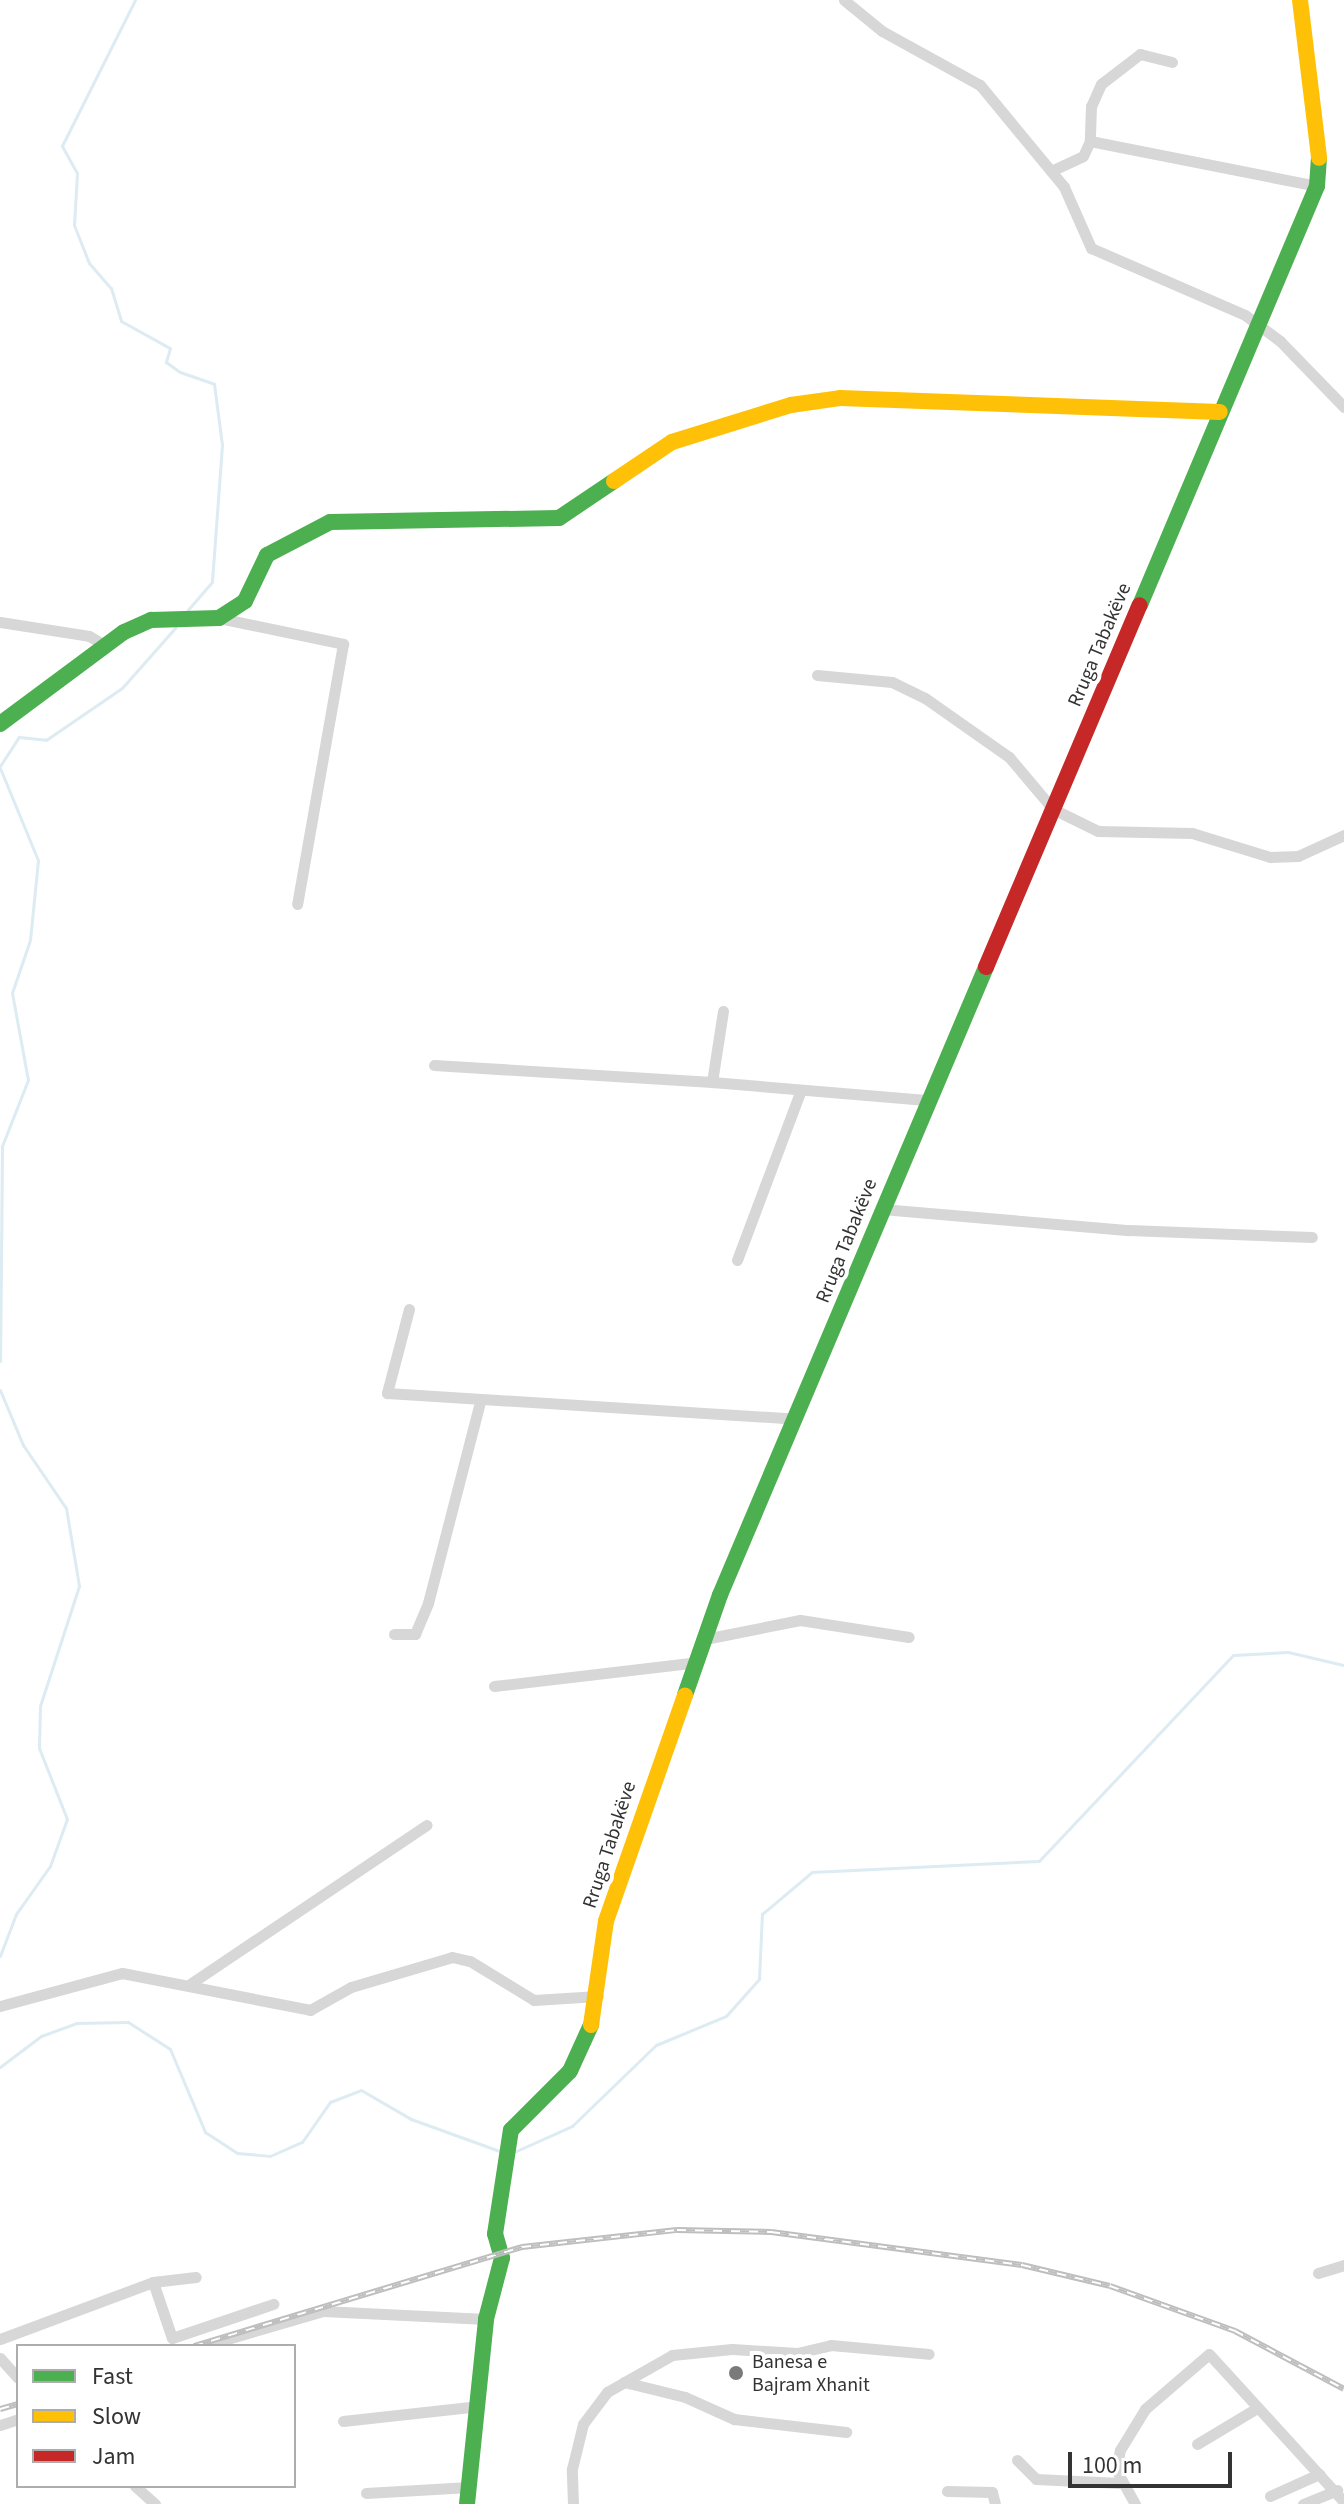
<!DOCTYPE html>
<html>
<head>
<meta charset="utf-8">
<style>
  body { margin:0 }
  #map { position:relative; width:1344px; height:2504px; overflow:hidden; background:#fff; font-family:"Source Sans 3",sans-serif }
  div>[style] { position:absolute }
  .stream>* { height:3px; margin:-1.5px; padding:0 1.5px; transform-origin:1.5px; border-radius:1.5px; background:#ddebf3 }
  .street>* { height:11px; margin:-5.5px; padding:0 5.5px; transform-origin:5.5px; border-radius:5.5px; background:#d7d7d7 }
  .fast>* { height:16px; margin:-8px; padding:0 8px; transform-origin:8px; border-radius:8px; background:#4caf50 }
  .slow>* { height:16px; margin:-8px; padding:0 8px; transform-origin:8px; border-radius:8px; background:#ffc107 }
  .jam>* { height:16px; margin:-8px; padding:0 8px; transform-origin:8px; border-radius:8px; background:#c62828 }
  .rail>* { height:6px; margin-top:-3px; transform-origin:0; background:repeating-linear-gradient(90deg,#fff 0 9px,#bebebe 0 18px); box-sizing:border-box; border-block:2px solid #bebebe }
  .dots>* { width:22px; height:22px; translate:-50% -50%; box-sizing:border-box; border:4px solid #fff; border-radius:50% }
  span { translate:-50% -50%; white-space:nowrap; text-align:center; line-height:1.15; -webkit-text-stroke:8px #fff; paint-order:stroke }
  .street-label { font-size:20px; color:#333 }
  .poi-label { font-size:20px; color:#333 }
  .left { translate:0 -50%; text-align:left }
  .legend { position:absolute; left:16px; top:2344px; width:280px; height:144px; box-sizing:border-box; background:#fff; border:2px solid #adadad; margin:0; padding:10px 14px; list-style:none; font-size:24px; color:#333 }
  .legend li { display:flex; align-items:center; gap:16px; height:40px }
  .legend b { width:40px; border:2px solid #adadad }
  .scale { position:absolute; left:1068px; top:2452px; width:164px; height:36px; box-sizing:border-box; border:4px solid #333; border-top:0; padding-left:10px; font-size:24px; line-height:28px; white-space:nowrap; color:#333; -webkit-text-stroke:6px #fff; paint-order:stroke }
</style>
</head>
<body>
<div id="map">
  <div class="stream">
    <i style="left:135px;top:0;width:163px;rotate:116.6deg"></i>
    <i style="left:62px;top:146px;width:31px;rotate:61deg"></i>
    <i style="left:77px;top:173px;width:52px;rotate:93.3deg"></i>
    <i style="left:74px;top:225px;width:41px;rotate:68.5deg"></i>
    <i style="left:89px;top:263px;width:33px;rotate:49deg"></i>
    <i style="left:111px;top:288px;width:34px;rotate:73deg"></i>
    <i style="left:121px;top:321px;width:56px;rotate:28.9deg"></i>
    <i style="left:170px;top:348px;width:15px;rotate:106deg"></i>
    <i style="left:166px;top:362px;width:17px;rotate:36deg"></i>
    <i style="left:180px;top:372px;width:36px;rotate:19deg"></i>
    <i style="left:214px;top:384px;width:62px;rotate:82.5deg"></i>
    <i style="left:222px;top:445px;width:137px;rotate:94.2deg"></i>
    <i style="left:212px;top:582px;width:37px;rotate:131deg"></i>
    <i style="left:0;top:766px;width:35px;rotate:-57deg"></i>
    <i style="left:19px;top:737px;width:27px;rotate:6deg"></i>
    <i style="left:46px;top:740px;width:92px;rotate:-34.4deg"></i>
    <i style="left:122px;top:688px;width:81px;rotate:-48.5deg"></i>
    <i style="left:0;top:768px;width:100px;rotate:67.6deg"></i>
    <i style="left:38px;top:860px;width:80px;rotate:95.7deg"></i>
    <i style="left:30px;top:940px;width:56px;rotate:108.8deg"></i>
    <i style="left:12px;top:993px;width:88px;rotate:79.6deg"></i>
    <i style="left:28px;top:1080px;width:71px;rotate:111.5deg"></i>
    <i style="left:2px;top:1146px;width:215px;rotate:90.5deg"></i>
    <i style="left:0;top:1390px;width:60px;rotate:67.3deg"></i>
    <i style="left:23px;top:1445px;width:76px;rotate:55.7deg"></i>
    <i style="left:66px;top:1508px;width:79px;rotate:80.5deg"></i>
    <i style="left:79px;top:1586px;width:126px;rotate:108deg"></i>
    <i style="left:40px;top:1706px;width:42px;rotate:91.4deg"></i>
    <i style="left:39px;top:1748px;width:76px;rotate:68.5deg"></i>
    <i style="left:67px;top:1819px;width:50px;rotate:109.9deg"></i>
    <i style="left:50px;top:1866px;width:59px;rotate:125.3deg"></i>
    <i style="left:16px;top:1914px;width:45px;rotate:110.9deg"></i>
    <i style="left:0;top:2067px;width:51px;rotate:-37.1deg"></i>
    <i style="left:41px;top:2036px;width:37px;rotate:-20deg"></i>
    <i style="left:76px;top:2023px;width:52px;rotate:-1.1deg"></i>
    <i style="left:128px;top:2022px;width:50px;rotate:32.7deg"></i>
    <i style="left:170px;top:2049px;width:90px;rotate:67.1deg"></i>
    <i style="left:205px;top:2132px;width:38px;rotate:33deg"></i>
    <i style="left:237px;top:2153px;width:33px;rotate:5deg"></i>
    <i style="left:270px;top:2156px;width:35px;rotate:-24deg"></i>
    <i style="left:302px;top:2142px;width:49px;rotate:-55deg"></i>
    <i style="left:330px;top:2102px;width:33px;rotate:-21deg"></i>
    <i style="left:361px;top:2090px;width:58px;rotate:30.1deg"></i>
    <i style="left:411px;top:2119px;width:97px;rotate:19.9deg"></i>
    <i style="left:514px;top:2152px;width:64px;rotate:-24.1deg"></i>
    <i style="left:572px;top:2126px;width:117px;rotate:-44deg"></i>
    <i style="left:656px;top:2045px;width:76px;rotate:-22.5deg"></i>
    <i style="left:726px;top:2016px;width:50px;rotate:-48.3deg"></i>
    <i style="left:759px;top:1979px;width:65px;rotate:-87.4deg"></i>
    <i style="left:762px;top:1914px;width:65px;rotate:-40deg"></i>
    <i style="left:812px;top:1872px;width:227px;rotate:-2.8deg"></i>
    <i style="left:1039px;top:1861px;width:283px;rotate:-46.7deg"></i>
    <i style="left:1233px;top:1655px;width:55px;rotate:-3.1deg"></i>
    <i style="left:1288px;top:1652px;width:57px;rotate:13.1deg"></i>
  </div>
  <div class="street">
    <i style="left:844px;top:0;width:49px;rotate:39.2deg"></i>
    <i style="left:882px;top:31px;width:112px;rotate:28.9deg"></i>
    <i style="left:980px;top:85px;width:132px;rotate:50.5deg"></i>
    <i style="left:1064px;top:187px;width:67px;rotate:66.1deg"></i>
    <i style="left:1091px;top:248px;width:168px;rotate:23.5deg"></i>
    <i style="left:1245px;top:315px;width:44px;rotate:36.6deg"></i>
    <i style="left:1280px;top:341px;width:92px;rotate:45.9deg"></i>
    <i style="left:1172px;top:62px;width:33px;rotate:-166deg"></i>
    <i style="left:1140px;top:54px;width:49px;rotate:142.4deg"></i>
    <i style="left:1101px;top:84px;width:24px;rotate:114deg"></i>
    <i style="left:1091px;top:106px;width:35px;rotate:92deg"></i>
    <i style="left:1090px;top:141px;width:231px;rotate:11.2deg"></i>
    <i style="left:1051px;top:171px;width:35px;rotate:-25deg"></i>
    <i style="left:1083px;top:156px;width:17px;rotate:-65deg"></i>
    <i style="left:219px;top:618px;width:127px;rotate:11.8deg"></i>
    <i style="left:343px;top:644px;width:264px;rotate:100deg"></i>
    <i style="left:0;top:622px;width:90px;rotate:8.9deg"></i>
    <i style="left:89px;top:636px;width:20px;rotate:30deg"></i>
    <i style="left:817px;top:675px;width:75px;rotate:5.3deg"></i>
    <i style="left:892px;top:682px;width:37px;rotate:26deg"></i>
    <i style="left:925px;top:698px;width:103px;rotate:35.1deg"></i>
    <i style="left:1009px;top:757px;width:68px;rotate:49.8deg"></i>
    <i style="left:1053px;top:809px;width:50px;rotate:26.1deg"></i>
    <i style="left:1098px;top:831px;width:94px;rotate:1.2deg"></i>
    <i style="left:1192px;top:833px;width:82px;rotate:17.1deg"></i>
    <i style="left:1270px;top:857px;width:28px;rotate:-2deg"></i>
    <i style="left:1298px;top:856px;width:51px;rotate:-24.5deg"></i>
    <i style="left:723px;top:1011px;width:72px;rotate:98.8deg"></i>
    <i style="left:712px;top:1082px;width:215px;rotate:4.8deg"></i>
    <i style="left:434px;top:1065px;width:279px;rotate:3.5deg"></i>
    <i style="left:882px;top:1209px;width:248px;rotate:4.9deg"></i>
    <i style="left:1129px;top:1230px;width:183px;rotate:2.2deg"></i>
    <i style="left:737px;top:1260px;width:179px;rotate:-69.4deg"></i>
    <i style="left:409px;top:1309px;width:87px;rotate:104.7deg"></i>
    <i style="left:387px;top:1393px;width:410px;rotate:3.6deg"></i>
    <i style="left:394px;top:1634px;width:21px"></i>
    <i style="left:415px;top:1634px;width:34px;rotate:-67deg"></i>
    <i style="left:428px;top:1603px;width:208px;rotate:-75.5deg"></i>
    <i style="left:705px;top:1639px;width:97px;rotate:-11.3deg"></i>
    <i style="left:800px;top:1620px;width:110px;rotate:8.9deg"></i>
    <i style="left:494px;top:1686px;width:204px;rotate:-6.7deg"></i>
    <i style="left:190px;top:1984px;width:285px;rotate:-33.9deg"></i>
    <i style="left:0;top:2006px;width:126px;rotate:-15.1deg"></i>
    <i style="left:122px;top:1973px;width:192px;rotate:11.1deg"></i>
    <i style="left:310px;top:2010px;width:47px;rotate:-29.3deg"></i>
    <i style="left:351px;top:1987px;width:105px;rotate:-16.5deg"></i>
    <i style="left:452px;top:1957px;width:18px;rotate:13deg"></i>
    <i style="left:470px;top:1961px;width:75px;rotate:31.4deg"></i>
    <i style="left:534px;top:2000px;width:64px;rotate:-3.6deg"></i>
    <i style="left:1318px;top:2273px;width:27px;rotate:-17deg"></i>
    <i style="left:153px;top:2282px;width:59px;rotate:71.3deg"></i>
    <i style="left:172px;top:2338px;width:107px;rotate:-18.6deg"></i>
    <i style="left:0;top:2339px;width:163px;rotate:-20.4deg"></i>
    <i style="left:153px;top:2282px;width:43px;rotate:-6.6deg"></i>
    <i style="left:203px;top:2346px;width:125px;rotate:-16.3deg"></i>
    <i style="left:323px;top:2311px;width:163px;rotate:2.8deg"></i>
    <i style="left:0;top:2358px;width:27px;rotate:48deg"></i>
    <i style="left:624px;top:2382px;width:63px;rotate:13.8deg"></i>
    <i style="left:685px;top:2397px;width:54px;rotate:24.2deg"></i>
    <i style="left:734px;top:2419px;width:113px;rotate:6.6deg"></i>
    <i style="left:343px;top:2421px;width:137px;rotate:-6.3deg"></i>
    <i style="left:0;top:2425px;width:19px;rotate:-18deg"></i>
    <i style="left:1197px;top:2444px;width:70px;rotate:-31deg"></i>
    <i style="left:1017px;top:2460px;width:27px;rotate:45deg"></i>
    <i style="left:1036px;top:2479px;width:84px;rotate:2.7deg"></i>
    <i style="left:135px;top:2486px;width:27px;rotate:42deg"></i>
    <i style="left:947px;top:2491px;width:45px;rotate:1.3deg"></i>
    <i style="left:992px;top:2492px;width:12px;rotate:76deg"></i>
    <i style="left:366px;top:2493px;width:103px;rotate:-3.3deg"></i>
    <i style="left:1270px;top:2496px;width:54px;rotate:-24.2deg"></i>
    <i style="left:573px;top:2504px;width:35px;rotate:-92deg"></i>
    <i style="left:572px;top:2469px;width:46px;rotate:-76.3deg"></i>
    <i style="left:583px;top:2424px;width:40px;rotate:-53deg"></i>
    <i style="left:607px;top:2392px;width:75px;rotate:-29.6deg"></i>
    <i style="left:672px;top:2355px;width:60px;rotate:-5.7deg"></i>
    <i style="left:732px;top:2349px;width:65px;rotate:3.5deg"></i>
    <i style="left:797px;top:2353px;width:35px;rotate:-13deg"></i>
    <i style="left:831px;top:2345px;width:98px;rotate:5.2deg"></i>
    <i style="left:1135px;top:2504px;width:39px;rotate:-119deg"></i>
    <i style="left:1116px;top:2470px;width:20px;rotate:-79deg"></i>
    <i style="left:1120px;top:2450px;width:48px;rotate:-58.6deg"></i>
    <i style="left:1145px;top:2409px;width:84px;rotate:-40.7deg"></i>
    <i style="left:1209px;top:2354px;width:200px;rotate:47.6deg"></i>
    <i style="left:1303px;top:2504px;width:37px;rotate:-22deg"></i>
  </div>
  <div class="fast">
    <i style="left:1140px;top:605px;width:455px;rotate:-67.1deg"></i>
    <i style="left:1317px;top:186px;width:28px;rotate:-86deg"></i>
    <i style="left:0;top:724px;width:154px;rotate:-36.6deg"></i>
    <i style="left:124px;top:632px;width:30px;rotate:-24deg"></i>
    <i style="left:151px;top:620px;width:68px;rotate:-1.7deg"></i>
    <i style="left:219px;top:618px;width:31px;rotate:-33deg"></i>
    <i style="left:245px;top:601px;width:51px;rotate:-64.4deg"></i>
    <i style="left:267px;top:555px;width:71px;rotate:-27.6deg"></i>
    <i style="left:330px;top:522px;width:229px;rotate:-1deg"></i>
    <i style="left:559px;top:518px;width:66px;rotate:-33.9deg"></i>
    <i style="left:685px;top:1695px;width:106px;rotate:-70.7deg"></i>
    <i style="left:720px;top:1595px;width:682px;rotate:-67.04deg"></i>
    <i style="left:467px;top:2504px;width:186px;rotate:-84.1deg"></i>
    <i style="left:486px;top:2319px;width:63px;rotate:-75.3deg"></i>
    <i style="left:502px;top:2258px;width:25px;rotate:-106deg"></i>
    <i style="left:495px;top:2234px;width:105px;rotate:-81.3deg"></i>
    <i style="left:511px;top:2130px;width:83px;rotate:-45deg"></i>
    <i style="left:570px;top:2071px;width:51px;rotate:-65.5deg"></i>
  </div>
  <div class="slow">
    <i style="left:1300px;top:0;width:159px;rotate:83.1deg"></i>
    <i style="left:614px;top:481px;width:70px;rotate:-33.9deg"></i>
    <i style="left:672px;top:442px;width:125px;rotate:-17.3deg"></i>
    <i style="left:791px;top:405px;width:49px;rotate:-8.1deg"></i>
    <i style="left:840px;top:398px;width:380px;rotate:2.1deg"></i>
    <i style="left:591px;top:2025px;width:105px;rotate:-81.8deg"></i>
    <i style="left:606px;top:1921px;width:239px;rotate:-70.7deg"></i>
  </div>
  <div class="jam">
    <i style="left:986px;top:967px;width:393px;rotate:-67deg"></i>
  </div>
  <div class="rail">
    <i style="left:194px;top:2346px;width:343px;rotate:-16.8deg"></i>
    <i style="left:522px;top:2247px;width:156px;rotate:-6.3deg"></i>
    <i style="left:677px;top:2230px;width:94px;rotate:1.2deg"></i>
    <i style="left:771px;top:2232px;width:253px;rotate:7.5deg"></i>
    <i style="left:1022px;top:2265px;width:90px;rotate:13.4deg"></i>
    <i style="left:1110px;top:2286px;width:133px;rotate:19.8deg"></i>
    <i style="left:1235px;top:2331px;width:123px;rotate:28deg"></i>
    <i style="left:0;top:2409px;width:19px;rotate:-16deg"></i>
  </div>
  <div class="dots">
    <i style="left:736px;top:2373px;background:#7a7a7a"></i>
  </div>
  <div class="street-label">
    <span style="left:1100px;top:645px;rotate:-67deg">Rruga Tabakëve</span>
    <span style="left:847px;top:1241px;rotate:-68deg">Rruga Tabakëve</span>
    <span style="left:610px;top:1845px;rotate:-72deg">Rruga Tabakëve</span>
  </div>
  <div class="poi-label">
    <span class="left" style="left:752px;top:2374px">Banesa e<br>Bajram Xhanit</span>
  </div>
  <ul class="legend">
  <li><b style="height:10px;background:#4caf50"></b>Fast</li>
  <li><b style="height:10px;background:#ffc107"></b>Slow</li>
  <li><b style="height:10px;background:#c62828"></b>Jam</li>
  </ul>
  <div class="scale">100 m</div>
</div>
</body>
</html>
